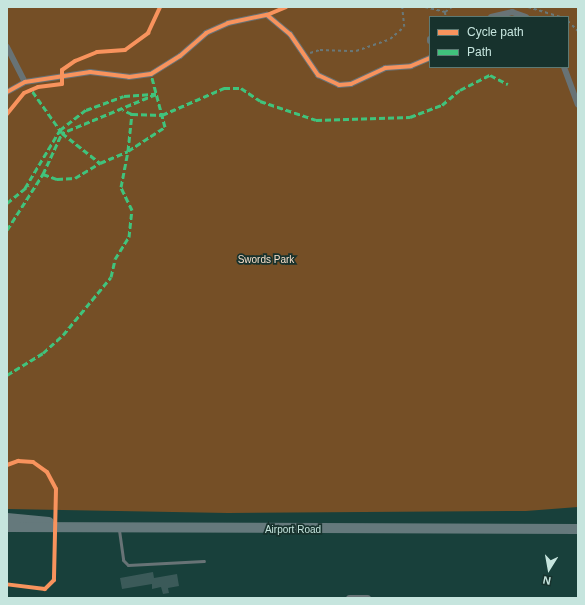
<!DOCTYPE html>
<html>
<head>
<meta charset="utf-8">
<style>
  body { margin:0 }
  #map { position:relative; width:585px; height:605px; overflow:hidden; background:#18403b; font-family:Arial,sans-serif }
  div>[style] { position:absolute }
  .green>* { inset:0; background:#754f26 }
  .building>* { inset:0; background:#3b5a59 }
  .path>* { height:1.5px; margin-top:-0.75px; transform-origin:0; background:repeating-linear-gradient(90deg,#697879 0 3px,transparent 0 6px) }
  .service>* { height:3px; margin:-1.5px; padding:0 1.5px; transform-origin:1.5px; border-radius:1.5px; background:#687376 }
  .minor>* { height:6px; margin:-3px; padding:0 3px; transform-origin:3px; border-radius:3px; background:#687376 }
  .tertiary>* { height:7px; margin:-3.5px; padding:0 3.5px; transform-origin:3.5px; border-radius:3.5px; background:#687376 }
  .trunk>* { height:10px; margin:-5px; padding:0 5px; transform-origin:5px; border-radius:5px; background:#65797c }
  .quiet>* { height:3px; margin-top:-1.5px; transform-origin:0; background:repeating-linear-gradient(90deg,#40c37c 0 6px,transparent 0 9px) }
  .cycleway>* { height:4px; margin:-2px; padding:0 2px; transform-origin:2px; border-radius:2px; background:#f8935d }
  span { translate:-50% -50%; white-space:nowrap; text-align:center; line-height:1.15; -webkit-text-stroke:3.5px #17322d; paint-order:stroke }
  .park-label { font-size:10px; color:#f9dfca }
  .street-label { font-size:10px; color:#c6e5de }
  .frame { position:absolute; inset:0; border:8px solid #c6e5de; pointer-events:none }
  .legend { position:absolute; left:429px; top:16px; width:140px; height:52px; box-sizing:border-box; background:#17322d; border:1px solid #5d7a74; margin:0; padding:5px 7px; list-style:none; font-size:12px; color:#c6e5de }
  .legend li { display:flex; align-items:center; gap:8px; height:20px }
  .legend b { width:20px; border:1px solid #5d7a74 }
  .north { position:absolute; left:529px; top:549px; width:40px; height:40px; -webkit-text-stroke:3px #17322d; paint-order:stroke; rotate:191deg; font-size:11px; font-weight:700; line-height:16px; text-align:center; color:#c6e5de }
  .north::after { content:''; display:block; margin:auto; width:14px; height:18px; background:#c6e5de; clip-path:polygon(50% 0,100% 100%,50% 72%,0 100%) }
</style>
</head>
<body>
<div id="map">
  <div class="green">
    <i style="clip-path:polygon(evenodd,7px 7px,578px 7px,578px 507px,526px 511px,228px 513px,7px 509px,7px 7px,430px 17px,568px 17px,568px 67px,430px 67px,430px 17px)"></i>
  </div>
  <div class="building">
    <i style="clip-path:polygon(153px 572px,154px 578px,177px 574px,179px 586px,168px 588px,169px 593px,163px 594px,161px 587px,152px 589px,152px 584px,122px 589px,120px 578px)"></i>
  </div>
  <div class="path">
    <i style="left:425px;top:7px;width:21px;rotate:14deg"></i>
    <i style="left:445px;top:12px;width:9px;rotate:-36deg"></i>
    <i style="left:483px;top:7px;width:17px"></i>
    <i style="left:528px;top:7px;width:34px;rotate:17deg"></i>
    <i style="left:445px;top:12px;width:5px;rotate:79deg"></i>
    <i style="left:568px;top:21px;width:14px;rotate:45deg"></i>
    <i style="left:310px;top:53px;width:10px;rotate:-17deg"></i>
    <i style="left:320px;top:50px;width:36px;rotate:2deg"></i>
    <i style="left:356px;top:51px;width:36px;rotate:-19deg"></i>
    <i style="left:390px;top:39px;width:18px;rotate:-41deg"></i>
    <i style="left:404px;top:27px;width:20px;rotate:-96deg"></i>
  </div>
  <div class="service">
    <i style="left:119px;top:530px;width:30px;rotate:82deg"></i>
    <i style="left:123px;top:560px;width:7px;rotate:45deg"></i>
    <i style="left:128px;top:565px;width:76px;rotate:-3deg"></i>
  </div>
  <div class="minor">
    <i style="left:491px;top:17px;width:22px;rotate:-13deg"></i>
    <i style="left:512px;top:12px;width:15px;rotate:20deg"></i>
    <i style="left:430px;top:39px;width:2px;rotate:90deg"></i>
    <i style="left:7px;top:47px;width:39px;rotate:63deg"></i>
    <i style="left:564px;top:67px;width:40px;rotate:69.8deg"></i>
    <i style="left:7px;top:92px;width:21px;rotate:-29deg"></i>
    <i style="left:25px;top:82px;width:66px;rotate:-8.7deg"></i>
    <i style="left:90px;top:72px;width:39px;rotate:7deg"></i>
    <i style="left:129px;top:77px;width:22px;rotate:-8deg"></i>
    <i style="left:151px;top:74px;width:34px;rotate:-32deg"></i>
    <i style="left:180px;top:56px;width:35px;rotate:-41deg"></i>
    <i style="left:206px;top:33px;width:24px;rotate:-24deg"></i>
    <i style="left:228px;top:23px;width:40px;rotate:-12deg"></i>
    <i style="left:267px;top:15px;width:30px;rotate:40deg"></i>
    <i style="left:290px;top:34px;width:50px;rotate:55.7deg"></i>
    <i style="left:318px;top:75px;width:23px;rotate:25deg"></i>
    <i style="left:339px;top:85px;width:12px;rotate:-5deg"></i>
    <i style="left:351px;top:84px;width:38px;rotate:-25deg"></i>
    <i style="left:385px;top:68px;width:26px;rotate:-4deg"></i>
    <i style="left:411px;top:66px;width:21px;rotate:-23deg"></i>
  </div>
  <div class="tertiary">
    <i style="left:349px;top:598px;width:18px"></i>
  </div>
  <div class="trunk">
    <i style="left:7px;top:518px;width:42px;rotate:5.4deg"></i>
    <i style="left:7px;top:527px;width:571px;rotate:0.2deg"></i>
  </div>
  <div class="quiet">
    <i style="left:132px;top:114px;width:30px;rotate:2deg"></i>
    <i style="left:162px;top:115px;width:68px;rotate:-23.5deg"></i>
    <i style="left:224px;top:88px;width:17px"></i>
    <i style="left:241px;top:88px;width:23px;rotate:34deg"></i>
    <i style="left:260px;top:101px;width:59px;rotate:18.7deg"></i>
    <i style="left:316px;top:120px;width:94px;rotate:-1.8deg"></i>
    <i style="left:410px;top:117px;width:34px;rotate:-21deg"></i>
    <i style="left:442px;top:105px;width:23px;rotate:-40deg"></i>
    <i style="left:460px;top:90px;width:34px;rotate:-27deg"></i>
    <i style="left:490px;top:75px;width:20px;rotate:27deg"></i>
    <i style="left:43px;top:174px;width:15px;rotate:20deg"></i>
    <i style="left:57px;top:179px;width:18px;rotate:-3deg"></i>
    <i style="left:75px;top:178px;width:29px;rotate:-31deg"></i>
    <i style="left:25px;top:188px;width:68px;rotate:-58.9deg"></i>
    <i style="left:60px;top:130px;width:33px;rotate:-38deg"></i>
    <i style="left:86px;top:110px;width:40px;rotate:-20.2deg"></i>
    <i style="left:124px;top:96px;width:32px;rotate:-4deg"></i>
    <i style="left:156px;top:94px;width:102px;rotate:157.5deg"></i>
    <i style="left:62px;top:133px;width:48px;rotate:38.3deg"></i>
    <i style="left:100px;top:163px;width:30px;rotate:-23deg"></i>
    <i style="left:128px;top:151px;width:37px;rotate:-84deg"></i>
    <i style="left:132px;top:114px;width:10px;rotate:-156deg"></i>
    <i style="left:7px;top:203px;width:28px;rotate:-39deg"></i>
    <i style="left:7px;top:230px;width:67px;rotate:-57.3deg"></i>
    <i style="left:43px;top:174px;width:45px;rotate:-65.1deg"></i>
    <i style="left:62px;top:133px;width:55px;rotate:-125.4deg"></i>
    <i style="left:7px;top:375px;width:42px;rotate:-31.4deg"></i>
    <i style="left:43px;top:353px;width:27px;rotate:-42deg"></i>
    <i style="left:63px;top:335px;width:75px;rotate:-50.4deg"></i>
    <i style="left:111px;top:277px;width:18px;rotate:-77deg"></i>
    <i style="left:115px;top:259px;width:26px;rotate:-58deg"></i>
    <i style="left:129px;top:237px;width:27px;rotate:-84deg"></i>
    <i style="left:132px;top:210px;width:25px;rotate:-116deg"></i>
    <i style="left:121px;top:187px;width:37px;rotate:-79deg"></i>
    <i style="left:128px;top:151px;width:44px;rotate:-33deg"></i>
    <i style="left:165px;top:127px;width:55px;rotate:-104.8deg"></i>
  </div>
  <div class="cycleway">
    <i style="left:267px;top:15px;width:30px;rotate:40deg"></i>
    <i style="left:290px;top:34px;width:50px;rotate:55.7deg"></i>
    <i style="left:318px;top:75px;width:23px;rotate:25deg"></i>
    <i style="left:339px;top:85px;width:12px;rotate:-5deg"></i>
    <i style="left:351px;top:84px;width:38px;rotate:-25deg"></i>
    <i style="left:385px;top:68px;width:26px;rotate:-4deg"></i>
    <i style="left:411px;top:66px;width:21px;rotate:-23deg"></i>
    <i style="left:7px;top:92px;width:21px;rotate:-29deg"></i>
    <i style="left:25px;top:82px;width:66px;rotate:-8.7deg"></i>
    <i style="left:90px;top:72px;width:39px;rotate:7deg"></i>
    <i style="left:129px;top:77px;width:22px;rotate:-8deg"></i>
    <i style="left:151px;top:74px;width:34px;rotate:-32deg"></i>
    <i style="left:180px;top:56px;width:35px;rotate:-41deg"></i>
    <i style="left:206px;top:33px;width:24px;rotate:-24deg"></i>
    <i style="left:228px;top:23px;width:40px;rotate:-12deg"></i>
    <i style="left:267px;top:15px;width:21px;rotate:-23deg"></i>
    <i style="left:7px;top:114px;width:27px;rotate:-51deg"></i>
    <i style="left:24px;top:93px;width:15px;rotate:-23deg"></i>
    <i style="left:38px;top:87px;width:24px;rotate:-7deg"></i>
    <i style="left:62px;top:84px;width:14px;rotate:-90deg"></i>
    <i style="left:62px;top:70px;width:16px;rotate:-35deg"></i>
    <i style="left:75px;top:61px;width:24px;rotate:-22deg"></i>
    <i style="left:97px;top:52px;width:28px;rotate:-4deg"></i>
    <i style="left:125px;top:50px;width:29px;rotate:-36deg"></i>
    <i style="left:148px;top:33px;width:29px;rotate:-65deg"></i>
    <i style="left:7px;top:465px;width:12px;rotate:-20deg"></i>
    <i style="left:18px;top:461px;width:15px;rotate:4deg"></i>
    <i style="left:33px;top:462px;width:17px;rotate:36deg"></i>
    <i style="left:47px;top:472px;width:19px;rotate:62deg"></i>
    <i style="left:56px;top:489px;width:91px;rotate:91.3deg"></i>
    <i style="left:54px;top:580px;width:13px;rotate:135deg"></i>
    <i style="left:45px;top:589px;width:38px;rotate:-173deg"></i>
  </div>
  <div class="park-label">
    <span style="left:266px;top:260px">Swords Park</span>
  </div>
  <div class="street-label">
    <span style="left:293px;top:530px">Airport Road</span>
  </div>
  <div class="frame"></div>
  <ul class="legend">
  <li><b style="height:5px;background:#f8935d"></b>Cycle path</li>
  <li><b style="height:5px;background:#40c37c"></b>Path</li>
  </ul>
  <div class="north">N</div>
</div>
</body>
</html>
